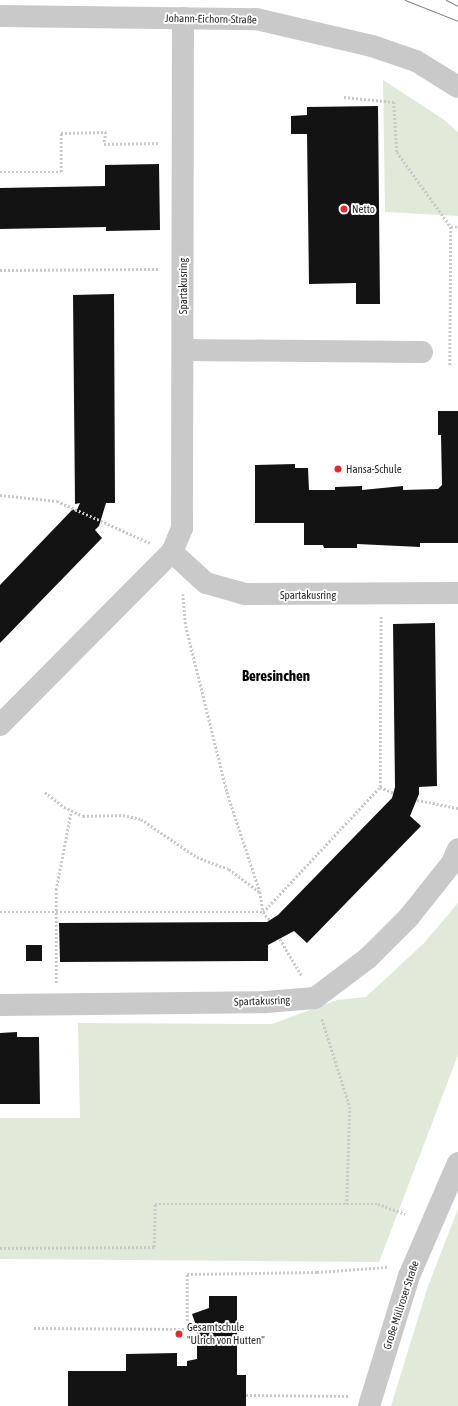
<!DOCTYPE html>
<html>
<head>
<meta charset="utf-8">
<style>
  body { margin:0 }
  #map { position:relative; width:458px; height:1406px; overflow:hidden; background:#fff; font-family:"Asap Condensed",sans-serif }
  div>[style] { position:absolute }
  .green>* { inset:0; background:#e1ead8 }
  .building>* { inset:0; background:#131313; transform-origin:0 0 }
  .path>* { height:2.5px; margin-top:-1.25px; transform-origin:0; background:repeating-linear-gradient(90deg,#c9c9c9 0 2px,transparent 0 4px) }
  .minor>* { height:22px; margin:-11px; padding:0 11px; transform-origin:11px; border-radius:11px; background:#c9c9c9 }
  .tram>* { height:1px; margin:-0.5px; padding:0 0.5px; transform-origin:0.5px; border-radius:0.5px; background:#818181 }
  .dots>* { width:11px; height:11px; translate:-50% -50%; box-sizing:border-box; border:2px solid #fff; border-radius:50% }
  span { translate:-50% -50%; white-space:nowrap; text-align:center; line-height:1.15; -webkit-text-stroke:4px #fff; paint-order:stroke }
  .street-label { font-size:11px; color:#2c2c2c }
  .poi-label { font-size:11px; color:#2c2c2c }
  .left { translate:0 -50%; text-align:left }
  .district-label { font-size:15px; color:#000; font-weight:700 }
</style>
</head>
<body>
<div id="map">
  <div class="green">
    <i style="clip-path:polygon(383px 80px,443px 119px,458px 132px,458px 216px,385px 212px)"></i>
    <i style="clip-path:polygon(458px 903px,458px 1055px,379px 1262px,0 1259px,0 1118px,80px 1118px,78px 1023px,272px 1024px,337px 1000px,366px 997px,424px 943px)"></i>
    <i style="clip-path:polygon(458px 1209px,458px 1406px,391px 1406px,428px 1286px)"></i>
  </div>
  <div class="building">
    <i style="clip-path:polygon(378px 106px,380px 304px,356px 304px,356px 283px,309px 284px,307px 134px,291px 134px,291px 116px,307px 115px,307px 107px)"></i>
    <i style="clip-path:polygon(159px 164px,160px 230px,106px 231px,106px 227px,0 229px,0 188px,105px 186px,105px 165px)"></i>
    <i style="clip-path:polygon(114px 294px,115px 503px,106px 503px,99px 526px,95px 530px,102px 538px,0 643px,0 585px,73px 509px,76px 512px,80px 503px,75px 504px,73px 295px)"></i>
    <i style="clip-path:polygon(438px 411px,458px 411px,458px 543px,420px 543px,420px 547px,357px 544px,357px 548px,324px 548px,323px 545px,304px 545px,304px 523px,255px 523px,255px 465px,295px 464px,295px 468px,308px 468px,309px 490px,335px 490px,335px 487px,362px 486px,362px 490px,403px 486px,403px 490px,438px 489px,442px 485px,441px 435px,438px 435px)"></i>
    <i style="clip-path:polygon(435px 623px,437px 786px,419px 787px,419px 794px,410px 816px,421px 826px,307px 943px,294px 931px,268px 945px,268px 961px,60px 962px,59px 923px,267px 922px,278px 915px,392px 798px,395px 787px,393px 624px)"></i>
    <i style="left:26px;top:945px;width:16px;height:16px"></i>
    <i style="clip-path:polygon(17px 1032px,17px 1037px,39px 1037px,40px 1104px,0 1104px,0 1033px)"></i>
    <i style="clip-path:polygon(209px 1296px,237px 1296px,237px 1375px,246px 1375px,246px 1406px,68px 1406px,68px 1371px,126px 1371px,126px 1354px,177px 1353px,177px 1366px,187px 1366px,187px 1361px,197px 1359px,197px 1328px,192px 1314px,209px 1308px)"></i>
  </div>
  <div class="path">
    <i style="left:344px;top:97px;width:50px;rotate:5.7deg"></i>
    <i style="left:394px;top:102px;width:50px;rotate:86.6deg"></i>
    <i style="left:397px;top:152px;width:92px;rotate:54.2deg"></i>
    <i style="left:451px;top:227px;width:139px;rotate:90.4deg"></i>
    <i style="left:0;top:172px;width:61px"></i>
    <i style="left:61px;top:172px;width:39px;rotate:-90deg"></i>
    <i style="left:61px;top:133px;width:45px;rotate:-1.3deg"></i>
    <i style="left:106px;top:132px;width:12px;rotate:99deg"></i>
    <i style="left:104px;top:144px;width:56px;rotate:-1deg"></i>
    <i style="left:451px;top:227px;width:7px"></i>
    <i style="left:0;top:270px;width:160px;rotate:-0.4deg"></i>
    <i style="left:0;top:495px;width:57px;rotate:6deg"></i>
    <i style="left:57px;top:501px;width:102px;rotate:24.3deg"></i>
    <i style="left:183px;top:594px;width:32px;rotate:85deg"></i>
    <i style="left:186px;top:626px;width:171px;rotate:76.1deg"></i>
    <i style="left:227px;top:792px;width:105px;rotate:71.7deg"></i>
    <i style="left:260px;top:892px;width:20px;rotate:81deg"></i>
    <i style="left:263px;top:912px;width:11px;rotate:49deg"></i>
    <i style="left:380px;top:787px;width:15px;rotate:23deg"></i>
    <i style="left:45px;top:792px;width:24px;rotate:38deg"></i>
    <i style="left:64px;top:807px;width:21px;rotate:25deg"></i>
    <i style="left:83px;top:816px;width:40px;rotate:-1.4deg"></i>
    <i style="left:123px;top:815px;width:18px;rotate:13deg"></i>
    <i style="left:141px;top:819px;width:68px;rotate:34.2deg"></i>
    <i style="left:197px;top:857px;width:34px;rotate:21deg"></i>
    <i style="left:229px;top:869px;width:39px;rotate:37deg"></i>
    <i style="left:417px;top:800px;width:42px;rotate:11deg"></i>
    <i style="left:0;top:912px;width:263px"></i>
    <i style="left:263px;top:912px;width:171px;rotate:-46.9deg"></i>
    <i style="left:380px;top:787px;width:171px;rotate:-89.7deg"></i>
    <i style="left:280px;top:939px;width:43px;rotate:59.3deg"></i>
    <i style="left:56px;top:983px;width:93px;rotate:-90deg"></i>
    <i style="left:56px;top:890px;width:80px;rotate:-79.2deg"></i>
    <i style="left:322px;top:1019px;width:92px;rotate:72.3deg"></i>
    <i style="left:350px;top:1107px;width:97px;rotate:91.8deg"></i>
    <i style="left:0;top:1248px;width:154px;rotate:-0.4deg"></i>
    <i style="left:154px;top:1247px;width:43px;rotate:-88.7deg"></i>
    <i style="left:155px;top:1204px;width:223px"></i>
    <i style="left:378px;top:1204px;width:29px;rotate:20deg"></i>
    <i style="left:34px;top:1328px;width:153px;rotate:0.4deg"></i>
    <i style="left:187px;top:1329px;width:55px;rotate:-90deg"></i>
    <i style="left:187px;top:1274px;width:130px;rotate:-0.9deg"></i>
    <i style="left:317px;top:1272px;width:70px;rotate:-4.1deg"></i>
    <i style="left:246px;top:1395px;width:103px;rotate:0.6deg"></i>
  </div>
  <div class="minor">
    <i style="left:0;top:16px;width:256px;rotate:0.7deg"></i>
    <i style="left:256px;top:19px;width:119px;rotate:13.1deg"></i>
    <i style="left:372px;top:46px;width:46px;rotate:18.8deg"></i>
    <i style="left:416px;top:61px;width:49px;rotate:31.8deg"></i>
    <i style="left:183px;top:350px;width:239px;rotate:0.5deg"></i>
    <i style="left:172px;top:552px;width:46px;rotate:42.4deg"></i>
    <i style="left:206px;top:583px;width:41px;rotate:15.8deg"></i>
    <i style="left:245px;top:594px;width:213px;rotate:-0.3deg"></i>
    <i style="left:0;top:725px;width:244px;rotate:-45.2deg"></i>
    <i style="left:172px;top:552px;width:26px;rotate:-67deg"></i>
    <i style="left:182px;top:528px;width:510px;rotate:-89.89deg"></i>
    <i style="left:0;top:1005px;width:266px;rotate:-0.6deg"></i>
    <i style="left:266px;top:1002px;width:49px;rotate:-4.7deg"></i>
    <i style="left:315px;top:998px;width:66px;rotate:-37deg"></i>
    <i style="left:368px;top:958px;width:58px;rotate:-45deg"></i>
    <i style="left:409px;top:917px;width:69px;rotate:-51.5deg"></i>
    <i style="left:452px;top:863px;width:15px;rotate:-67deg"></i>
    <i style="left:369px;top:1406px;width:136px;rotate:-72.9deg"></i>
    <i style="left:409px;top:1276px;width:123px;rotate:-66.6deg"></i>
  </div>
  <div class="tram">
    <i style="left:405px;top:0;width:57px;rotate:21.6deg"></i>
    <i style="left:446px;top:0;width:13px;rotate:27deg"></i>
  </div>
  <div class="dots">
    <i style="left:344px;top:209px;background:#e9282e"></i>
    <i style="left:338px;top:469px;background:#e9282e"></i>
    <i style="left:179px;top:1334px;background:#e9282e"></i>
  </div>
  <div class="street-label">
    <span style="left:211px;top:19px;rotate:1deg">Johann-Eichorn-Straße</span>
    <span style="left:183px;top:286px;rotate:-90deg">Spartakusring</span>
    <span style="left:308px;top:595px">Spartakusring</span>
    <span style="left:262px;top:1001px;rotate:-2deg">Spartakusring</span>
    <span style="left:401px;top:1305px;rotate:-72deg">Große Müllroser Straße</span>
  </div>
  <div class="poi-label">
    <span class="left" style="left:352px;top:209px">Netto</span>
    <span class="left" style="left:346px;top:469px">Hansa-Schule</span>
    <span class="left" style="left:187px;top:1334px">Gesamtschule<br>"Ulrich von Hutten"</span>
  </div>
  <div class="district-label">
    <span style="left:276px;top:676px">Beresinchen</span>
  </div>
</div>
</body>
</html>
